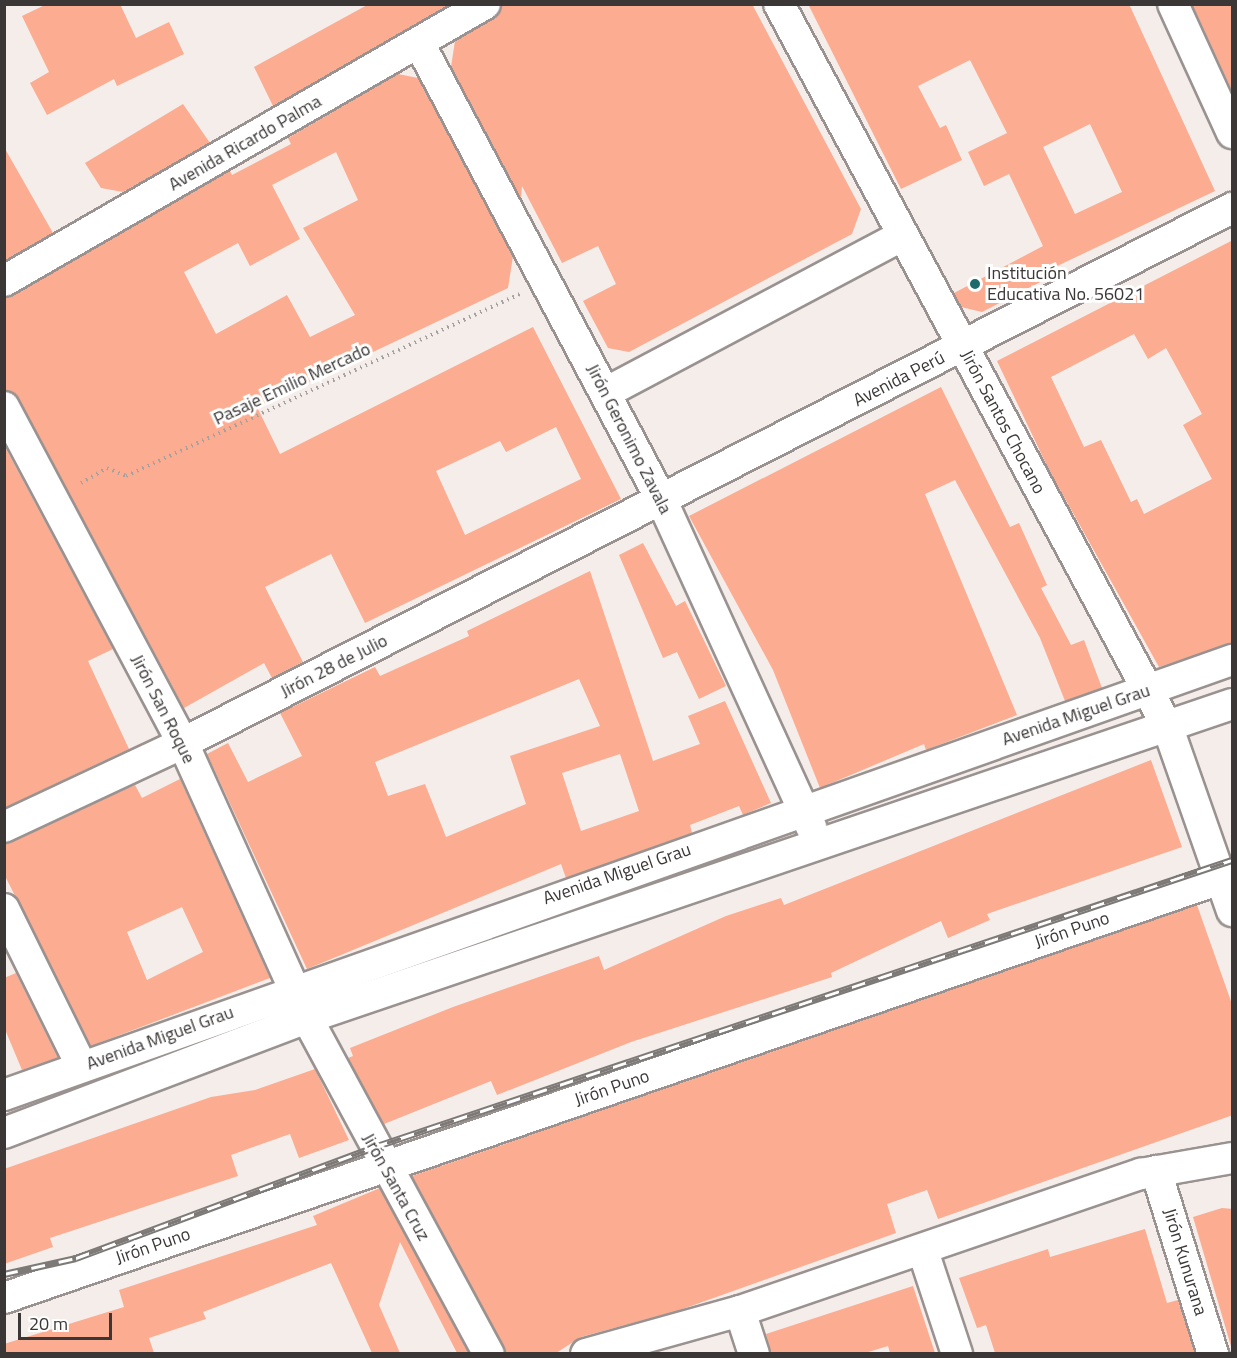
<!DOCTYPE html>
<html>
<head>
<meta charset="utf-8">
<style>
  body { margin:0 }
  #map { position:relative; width:1237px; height:1358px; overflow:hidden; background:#f4edea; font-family:"Titillium Web",sans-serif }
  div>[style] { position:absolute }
  .building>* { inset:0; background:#fbac91 }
  .path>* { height:4px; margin-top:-2px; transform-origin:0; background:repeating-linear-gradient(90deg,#a6a19e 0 1.5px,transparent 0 6px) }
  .roads { filter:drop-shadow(2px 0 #999290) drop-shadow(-2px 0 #999290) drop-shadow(0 2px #999290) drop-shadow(0 -2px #999290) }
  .street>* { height:30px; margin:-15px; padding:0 15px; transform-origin:15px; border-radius:15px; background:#fff }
  .rail>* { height:7px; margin-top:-3.5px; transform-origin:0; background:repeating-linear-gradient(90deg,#fff 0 14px,#7d7977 0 28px); box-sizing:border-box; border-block:2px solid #7d7977 }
  .dots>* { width:16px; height:16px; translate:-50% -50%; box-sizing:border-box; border:3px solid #fff; border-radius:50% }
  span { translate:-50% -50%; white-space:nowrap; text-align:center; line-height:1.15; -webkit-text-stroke:6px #fff; paint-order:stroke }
  .street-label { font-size:18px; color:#3a3736 }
  .poi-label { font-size:18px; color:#3a3736 }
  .left { translate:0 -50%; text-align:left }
  .frame { position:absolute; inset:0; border:6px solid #3a3736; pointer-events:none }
  .scale { position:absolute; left:18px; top:1313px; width:94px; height:27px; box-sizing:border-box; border:3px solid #3a3736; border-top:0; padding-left:8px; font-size:18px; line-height:21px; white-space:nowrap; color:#3a3736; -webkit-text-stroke:4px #fff; paint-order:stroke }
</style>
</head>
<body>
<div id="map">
  <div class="building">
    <i style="clip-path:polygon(47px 4px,120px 4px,136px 38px,169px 22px,184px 54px,117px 86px,114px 79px,47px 115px,30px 83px,49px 72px,22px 16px)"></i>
    <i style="clip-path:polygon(369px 4px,450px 4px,273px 106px,254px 67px)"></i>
    <i style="clip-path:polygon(502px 4px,752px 4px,861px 209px,852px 234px,629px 352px,608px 348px,583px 301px,616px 284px,598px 246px,562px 263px,522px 186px,521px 198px,451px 67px,455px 41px,494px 19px)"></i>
    <i style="clip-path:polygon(evenodd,808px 4px,1129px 4px,1215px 191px,1053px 268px,1056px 274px,982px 312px,961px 307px,954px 293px,1043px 246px,1009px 174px,984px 186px,968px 152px,1007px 133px,970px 60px,918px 86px,940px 128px,946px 125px,962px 160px,901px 189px,808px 4px,1090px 124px,1122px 192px,1075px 214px,1043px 147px,1090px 124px)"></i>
    <i style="clip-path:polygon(1192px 4px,1233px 4px,1233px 93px)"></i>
    <i style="clip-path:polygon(evenodd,398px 74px,418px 78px,513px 256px,508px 288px,257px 407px,280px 454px,533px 327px,621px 499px,365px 623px,331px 554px,265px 587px,303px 662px,272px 678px,264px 663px,184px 708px,19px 399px,4px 390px,4px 298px,230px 171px,232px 175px,291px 144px,288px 138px,398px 74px,336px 152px,358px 200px,303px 228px,355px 315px,310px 337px,287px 295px,216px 334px,184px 272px,238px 243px,250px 266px,300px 239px,272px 185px,336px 152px,398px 74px,556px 427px,581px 479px,465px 535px,436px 471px,500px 441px,506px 452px,556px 427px)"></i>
    <i style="clip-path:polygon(183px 104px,210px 143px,123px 192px,101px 188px,85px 163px)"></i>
    <i style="clip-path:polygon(4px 147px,53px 233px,4px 261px)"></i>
    <i style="clip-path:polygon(evenodd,1233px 240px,1233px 643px,1159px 667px,1049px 470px,997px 361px,1233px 240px,1134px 334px,1148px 359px,1166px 348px,1202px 414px,1183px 425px,1212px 479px,1144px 514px,1137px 499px,1131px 502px,1101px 440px,1084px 447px,1051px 377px,1134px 334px)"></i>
    <i style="clip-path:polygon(941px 387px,1010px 527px,1019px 523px,1047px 585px,1041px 588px,1071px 645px,1084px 640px,1102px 688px,1065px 701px,1040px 638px,955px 480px,925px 494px,1017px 715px,926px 750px,924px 744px,820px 788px,773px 670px,689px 516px)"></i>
    <i style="clip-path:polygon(4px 445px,113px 649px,88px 661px,129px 749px,4px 808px)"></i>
    <i style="clip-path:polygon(643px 543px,676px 606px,685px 601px,726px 686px,699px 699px,677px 652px,663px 658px,619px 555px)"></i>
    <i style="clip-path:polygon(evenodd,590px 571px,653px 761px,700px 744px,688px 716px,725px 701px,771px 803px,743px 815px,739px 806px,690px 825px,692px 833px,566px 878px,561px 864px,307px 969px,207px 754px,228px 743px,248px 782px,302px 756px,280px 713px,375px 667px,380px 676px,469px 636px,467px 631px,590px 571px,579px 679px,600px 726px,510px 756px,526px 804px,446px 837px,425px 784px,388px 796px,375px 762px,579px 679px,590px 571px,620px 754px,639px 811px,581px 831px,562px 773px,620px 754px)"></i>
    <i style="clip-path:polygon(1151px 760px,1182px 847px,987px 914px,990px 920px,948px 938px,941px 921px,831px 973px,832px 977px,631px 1042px,497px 1095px,491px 1081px,384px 1124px,348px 1058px,353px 1056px,350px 1048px,453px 1007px,599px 956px,604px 970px,726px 916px,781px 898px,784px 905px)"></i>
    <i style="clip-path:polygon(evenodd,180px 779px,270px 978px,91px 1046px,4px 874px,4px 844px,135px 785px,142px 798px,180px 779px,182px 907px,203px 952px,147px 980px,127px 932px,182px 907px)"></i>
    <i style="clip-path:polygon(1197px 905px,1233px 1007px,1233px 1115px,938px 1219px,927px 1190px,887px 1204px,896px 1233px,677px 1311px,581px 1337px,556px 1353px,506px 1353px,412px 1176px)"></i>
    <i style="clip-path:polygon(16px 973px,58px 1058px,22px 1070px,4px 1027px,4px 978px)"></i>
    <i style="clip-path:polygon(315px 1069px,349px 1140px,299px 1158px,290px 1134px,231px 1155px,238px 1176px,50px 1238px,53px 1247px,4px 1264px,4px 1169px,211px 1097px,255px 1090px)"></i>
    <i style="clip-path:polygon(380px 1188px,469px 1353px,457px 1353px,400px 1242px,379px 1305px,400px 1353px,372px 1353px,331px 1263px,203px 1312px,206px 1319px,149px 1338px,154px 1353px,4px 1353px,4px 1344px,124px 1307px,119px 1290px,317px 1225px,313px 1216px)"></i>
    <i style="clip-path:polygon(1222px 1208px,1233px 1209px,1233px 1353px,1193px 1217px)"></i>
    <i style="clip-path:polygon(1145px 1229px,1167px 1303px,1178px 1300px,1195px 1353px,995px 1353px,986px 1325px,977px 1328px,959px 1278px,1048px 1249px,1050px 1257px)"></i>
    <i style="clip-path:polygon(913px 1286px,935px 1353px,890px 1353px,888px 1346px,865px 1353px,771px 1353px,766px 1334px)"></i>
  </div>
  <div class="path">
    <i style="left:81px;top:483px;width:30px;rotate:-30deg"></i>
    <i style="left:107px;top:468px;width:21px;rotate:23deg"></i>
    <i style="left:126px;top:476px;width:434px;rotate:-24.8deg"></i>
  </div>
  <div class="roads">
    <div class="street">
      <i style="left:779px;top:4px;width:822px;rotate:61.75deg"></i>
      <i style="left:1168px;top:728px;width:194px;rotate:70.7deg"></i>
      <i style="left:1173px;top:4px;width:142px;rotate:65.4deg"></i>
      <i style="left:419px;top:43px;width:516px;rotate:62.05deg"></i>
      <i style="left:661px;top:499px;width:361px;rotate:65.4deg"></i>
      <i style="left:4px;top:281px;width:555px;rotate:-29.94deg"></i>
      <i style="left:607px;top:392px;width:331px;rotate:-27.9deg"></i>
      <i style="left:4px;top:407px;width:381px;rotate:62deg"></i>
      <i style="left:183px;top:743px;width:302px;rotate:65.7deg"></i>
      <i style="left:307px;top:1018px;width:382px;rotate:61.6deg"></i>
      <i style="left:4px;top:827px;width:198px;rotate:-25.1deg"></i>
      <i style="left:183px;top:743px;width:1178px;rotate:-27.02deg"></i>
      <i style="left:4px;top:909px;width:176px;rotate:63.7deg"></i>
      <i style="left:4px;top:1095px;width:1303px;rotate:-19.51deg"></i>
      <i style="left:4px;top:1133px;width:324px;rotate:-20.8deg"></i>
      <i style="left:307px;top:1018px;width:977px;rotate:-18.75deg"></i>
      <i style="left:1156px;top:1171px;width:192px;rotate:72.7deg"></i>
      <i style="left:923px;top:1251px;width:108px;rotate:71.7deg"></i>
      <i style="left:4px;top:1298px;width:1286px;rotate:-19.01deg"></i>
      <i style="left:740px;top:1311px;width:45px;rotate:72deg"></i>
      <i style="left:586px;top:1354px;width:160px;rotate:-15.6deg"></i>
      <i style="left:740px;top:1311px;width:424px;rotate:-18.9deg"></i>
      <i style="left:1141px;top:1174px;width:92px;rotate:-10deg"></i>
    </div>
  </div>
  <div class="rail">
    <i style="left:4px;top:1274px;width:74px;rotate:-12.5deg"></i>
    <i style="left:76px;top:1258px;width:318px;rotate:-20.4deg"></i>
    <i style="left:374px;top:1147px;width:905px;rotate:-18.5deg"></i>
  </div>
  <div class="dots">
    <i style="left:975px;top:284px;background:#1d6a6a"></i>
  </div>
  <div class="street-label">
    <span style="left:245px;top:143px;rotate:-30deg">Avenida Ricardo Palma</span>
    <span style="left:899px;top:379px;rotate:-27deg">Avenida Perú</span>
    <span style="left:292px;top:384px;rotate:-25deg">Pasaje Emilio Mercado</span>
    <span style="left:1003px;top:422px;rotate:62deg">Jirón Santos Chocano</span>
    <span style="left:629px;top:439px;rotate:63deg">Jirón Geronimo Zavala</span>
    <span style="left:334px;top:666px;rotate:-27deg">Jirón 28 de Julio</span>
    <span style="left:163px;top:709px;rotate:63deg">Jirón San Roque</span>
    <span style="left:1076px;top:715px;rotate:-19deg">Avenida Miguel Grau</span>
    <span style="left:617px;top:874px;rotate:-19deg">Avenida Miguel Grau</span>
    <span style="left:1072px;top:930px;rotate:-19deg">Jirón Puno</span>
    <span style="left:160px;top:1038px;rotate:-20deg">Avenida Miguel Grau</span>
    <span style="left:612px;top:1088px;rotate:-19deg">Jirón Puno</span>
    <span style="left:396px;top:1187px;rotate:61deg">Jirón Santa Cruz</span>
    <span style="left:153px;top:1246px;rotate:-19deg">Jirón Puno</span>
    <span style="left:1185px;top:1262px;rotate:73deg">Jirón Kunurana</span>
  </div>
  <div class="poi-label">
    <span class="left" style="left:987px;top:284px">Institución<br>Educativa No. 56021</span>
  </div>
  <div class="frame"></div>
  <div class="scale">20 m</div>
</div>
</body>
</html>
